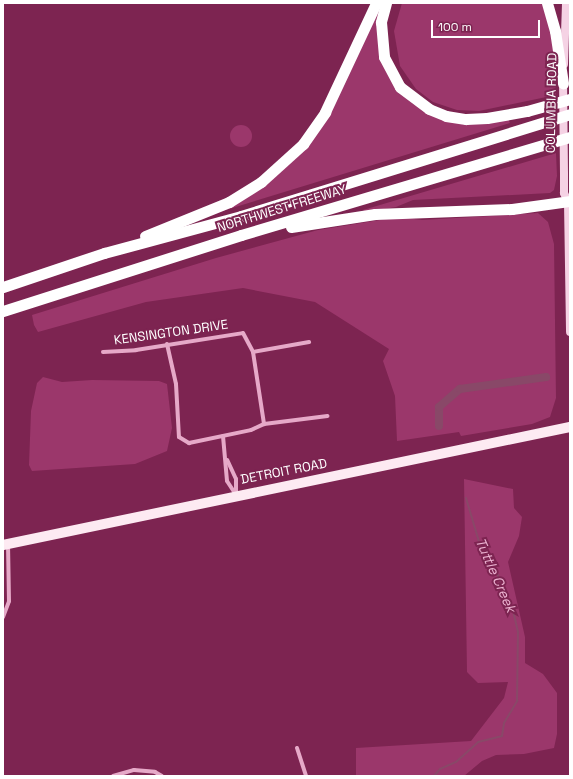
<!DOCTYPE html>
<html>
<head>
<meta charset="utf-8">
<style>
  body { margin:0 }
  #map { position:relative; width:573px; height:779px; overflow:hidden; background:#7d2451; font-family:"Space Grotesk",sans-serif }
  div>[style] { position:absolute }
  .green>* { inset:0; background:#9b376b }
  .round { border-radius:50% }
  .stream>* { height:2px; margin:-1px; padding:0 1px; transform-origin:1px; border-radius:1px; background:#894868 }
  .canal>* { height:8px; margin:-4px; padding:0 4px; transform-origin:4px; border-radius:4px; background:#894868 }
  .street>* { height:4px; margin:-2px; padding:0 2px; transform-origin:2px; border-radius:2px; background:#e6a9c8 }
  .secondary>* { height:8px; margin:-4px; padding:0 4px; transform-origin:4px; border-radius:4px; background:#f5d2e4 }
  .primary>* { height:10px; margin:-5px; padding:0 5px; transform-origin:5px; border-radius:5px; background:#fdeaf2 }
  .highway>* { height:11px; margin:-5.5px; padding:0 5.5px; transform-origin:5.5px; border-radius:5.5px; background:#fff }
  span { translate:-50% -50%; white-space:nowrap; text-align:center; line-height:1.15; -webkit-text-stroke:4px #7d2451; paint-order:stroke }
  .street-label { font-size:13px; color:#fff }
  .water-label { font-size:14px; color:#edb4d2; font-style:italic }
  .frame { position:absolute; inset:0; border:4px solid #fff; pointer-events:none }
  .scale { position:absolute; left:431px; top:20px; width:109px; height:18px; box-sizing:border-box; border:2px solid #fff; border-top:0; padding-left:5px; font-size:12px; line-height:14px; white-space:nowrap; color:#fff; -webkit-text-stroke:3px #7d2451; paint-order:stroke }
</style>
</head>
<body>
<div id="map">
  <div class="green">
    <i style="clip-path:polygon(402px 3px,542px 3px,546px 8px,555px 61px,556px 95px,479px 111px,457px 110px,433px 102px,416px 89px,400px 66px,394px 31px)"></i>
    <i style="clip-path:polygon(378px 6px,398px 91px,413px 104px,449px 120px,508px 119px,510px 123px,219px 212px,219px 209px,301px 149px)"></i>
    <i class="round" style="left:230px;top:125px;width:22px;height:22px"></i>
    <i style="clip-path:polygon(556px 153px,557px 176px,554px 190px,550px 193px,413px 200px,396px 207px,365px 212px,363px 210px)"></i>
    <i style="clip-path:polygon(538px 213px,548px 222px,554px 244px,556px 398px,550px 417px,532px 424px,461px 436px,459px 432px,397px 441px,395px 396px,383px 361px,389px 349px,315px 302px,243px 288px,146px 302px,38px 332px,34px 325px,32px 315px,216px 258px,318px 230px,398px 217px,422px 220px)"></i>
    <i style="clip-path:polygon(43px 377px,62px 382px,92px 380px,159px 381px,167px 384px,172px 428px,167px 451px,135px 464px,32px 471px,29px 465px,31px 411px,37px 383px)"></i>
    <i style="clip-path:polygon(464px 479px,513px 489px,514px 508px,522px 517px,519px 536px,508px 562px,525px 637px,525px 663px,543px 674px,557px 693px,557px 734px,554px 748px,524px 754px,496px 755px,482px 761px,464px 776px,356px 776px,356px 748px,471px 741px,504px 698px,508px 682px,478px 683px,467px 672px)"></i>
  </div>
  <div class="stream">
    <i style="left:434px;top:776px;width:9px;rotate:-49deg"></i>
    <i style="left:440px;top:769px;width:17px;rotate:-24deg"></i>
    <i style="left:456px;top:762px;width:30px;rotate:-42deg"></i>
    <i style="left:478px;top:742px;width:25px;rotate:-14deg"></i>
    <i style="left:502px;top:736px;width:13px;rotate:-81deg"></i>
    <i style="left:504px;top:723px;width:26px;rotate:-59deg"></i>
    <i style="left:517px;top:701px;width:69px;rotate:-89.2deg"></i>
    <i style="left:518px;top:632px;width:18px;rotate:-103deg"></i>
    <i style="left:514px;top:614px;width:60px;rotate:-112.7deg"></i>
    <i style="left:491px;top:559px;width:18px;rotate:-128deg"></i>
    <i style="left:480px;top:545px;width:49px;rotate:-106.6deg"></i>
  </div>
  <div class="canal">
    <i style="left:439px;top:426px;width:19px;rotate:-90deg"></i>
    <i style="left:439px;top:407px;width:28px;rotate:-41deg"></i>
    <i style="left:460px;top:389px;width:87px;rotate:-7.9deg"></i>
  </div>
  <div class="street">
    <i style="left:167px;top:344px;width:41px;rotate:77.3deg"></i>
    <i style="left:176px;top:384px;width:53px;rotate:86.8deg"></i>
    <i style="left:179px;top:437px;width:12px;rotate:31deg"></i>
    <i style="left:189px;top:443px;width:63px;rotate:-11.8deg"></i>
    <i style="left:251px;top:430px;width:14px;rotate:-25deg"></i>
    <i style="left:264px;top:424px;width:64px;rotate:-7.2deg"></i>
    <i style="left:103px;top:352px;width:33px;rotate:-3deg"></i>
    <i style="left:136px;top:350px;width:108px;rotate:-9deg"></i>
    <i style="left:243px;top:333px;width:21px;rotate:62deg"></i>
    <i style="left:253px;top:352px;width:73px;rotate:81.3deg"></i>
    <i style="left:253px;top:352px;width:57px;rotate:-10.1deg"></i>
    <i style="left:223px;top:436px;width:45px;rotate:84.9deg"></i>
    <i style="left:227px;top:481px;width:17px;rotate:57deg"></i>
    <i style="left:236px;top:495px;width:16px;rotate:-90deg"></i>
    <i style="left:236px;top:479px;width:21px;rotate:-115deg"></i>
    <i style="left:3px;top:617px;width:17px;rotate:-69deg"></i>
    <i style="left:9px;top:601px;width:57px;rotate:-91deg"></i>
    <i style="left:297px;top:748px;width:29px;rotate:72deg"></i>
    <i style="left:113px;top:776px;width:22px;rotate:-16deg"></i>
    <i style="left:134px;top:770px;width:21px;rotate:5deg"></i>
    <i style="left:155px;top:772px;width:8px;rotate:30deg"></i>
  </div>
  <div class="secondary">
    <i style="left:564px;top:64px;width:61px;rotate:-88.1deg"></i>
    <i style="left:563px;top:78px;width:96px;rotate:89.4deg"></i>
    <i style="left:564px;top:174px;width:19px;rotate:90deg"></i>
    <i style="left:564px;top:193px;width:10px;rotate:66deg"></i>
    <i style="left:568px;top:202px;width:130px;rotate:89.1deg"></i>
  </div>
  <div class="primary">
    <i style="left:3px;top:545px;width:579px;rotate:-11.76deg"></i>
  </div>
  <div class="highway">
    <i style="left:386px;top:3px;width:20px;rotate:105deg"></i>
    <i style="left:381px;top:22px;width:35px;rotate:85deg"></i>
    <i style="left:384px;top:57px;width:34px;rotate:62deg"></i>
    <i style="left:400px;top:87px;width:36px;rotate:37deg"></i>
    <i style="left:429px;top:109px;width:18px;rotate:22deg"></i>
    <i style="left:446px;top:116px;width:20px;rotate:9deg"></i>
    <i style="left:466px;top:119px;width:21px;rotate:-3deg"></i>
    <i style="left:487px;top:118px;width:41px;rotate:-9.9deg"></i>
    <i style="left:527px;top:111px;width:45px;rotate:-15.6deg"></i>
    <i style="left:547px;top:3px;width:29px;rotate:74deg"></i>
    <i style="left:555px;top:31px;width:53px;rotate:81.3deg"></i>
    <i style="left:291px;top:227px;width:85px;rotate:-8.8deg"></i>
    <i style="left:375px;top:214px;width:137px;rotate:-2.1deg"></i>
    <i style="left:512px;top:209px;width:59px;rotate:-7.9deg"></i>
    <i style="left:145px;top:236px;width:91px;rotate:-22deg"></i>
    <i style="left:229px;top:202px;width:38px;rotate:-32deg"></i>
    <i style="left:261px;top:182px;width:57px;rotate:-42.1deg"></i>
    <i style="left:303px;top:144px;width:39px;rotate:-55deg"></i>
    <i style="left:325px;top:112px;width:120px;rotate:-64.9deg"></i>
    <i style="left:3px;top:287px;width:107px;rotate:-18.6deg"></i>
    <i style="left:104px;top:253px;width:142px;rotate:-15.1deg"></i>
    <i style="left:241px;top:216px;width:344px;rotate:-17.2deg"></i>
    <i style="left:3px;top:311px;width:250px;rotate:-17.7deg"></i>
    <i style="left:241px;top:235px;width:343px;rotate:-16.6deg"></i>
  </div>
  <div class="street-label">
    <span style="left:552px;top:103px;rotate:-89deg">COLUMBIA ROAD</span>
    <span style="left:282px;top:209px;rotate:-17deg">NORTHWEST FREEWAY</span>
    <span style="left:171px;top:333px;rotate:-8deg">KENSINGTON DRIVE</span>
    <span style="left:284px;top:472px;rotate:-11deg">DETROIT ROAD</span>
  </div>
  <div class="water-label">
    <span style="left:496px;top:575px;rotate:66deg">Tuttle Creek</span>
  </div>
  <div class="frame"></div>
  <div class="scale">100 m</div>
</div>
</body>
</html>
